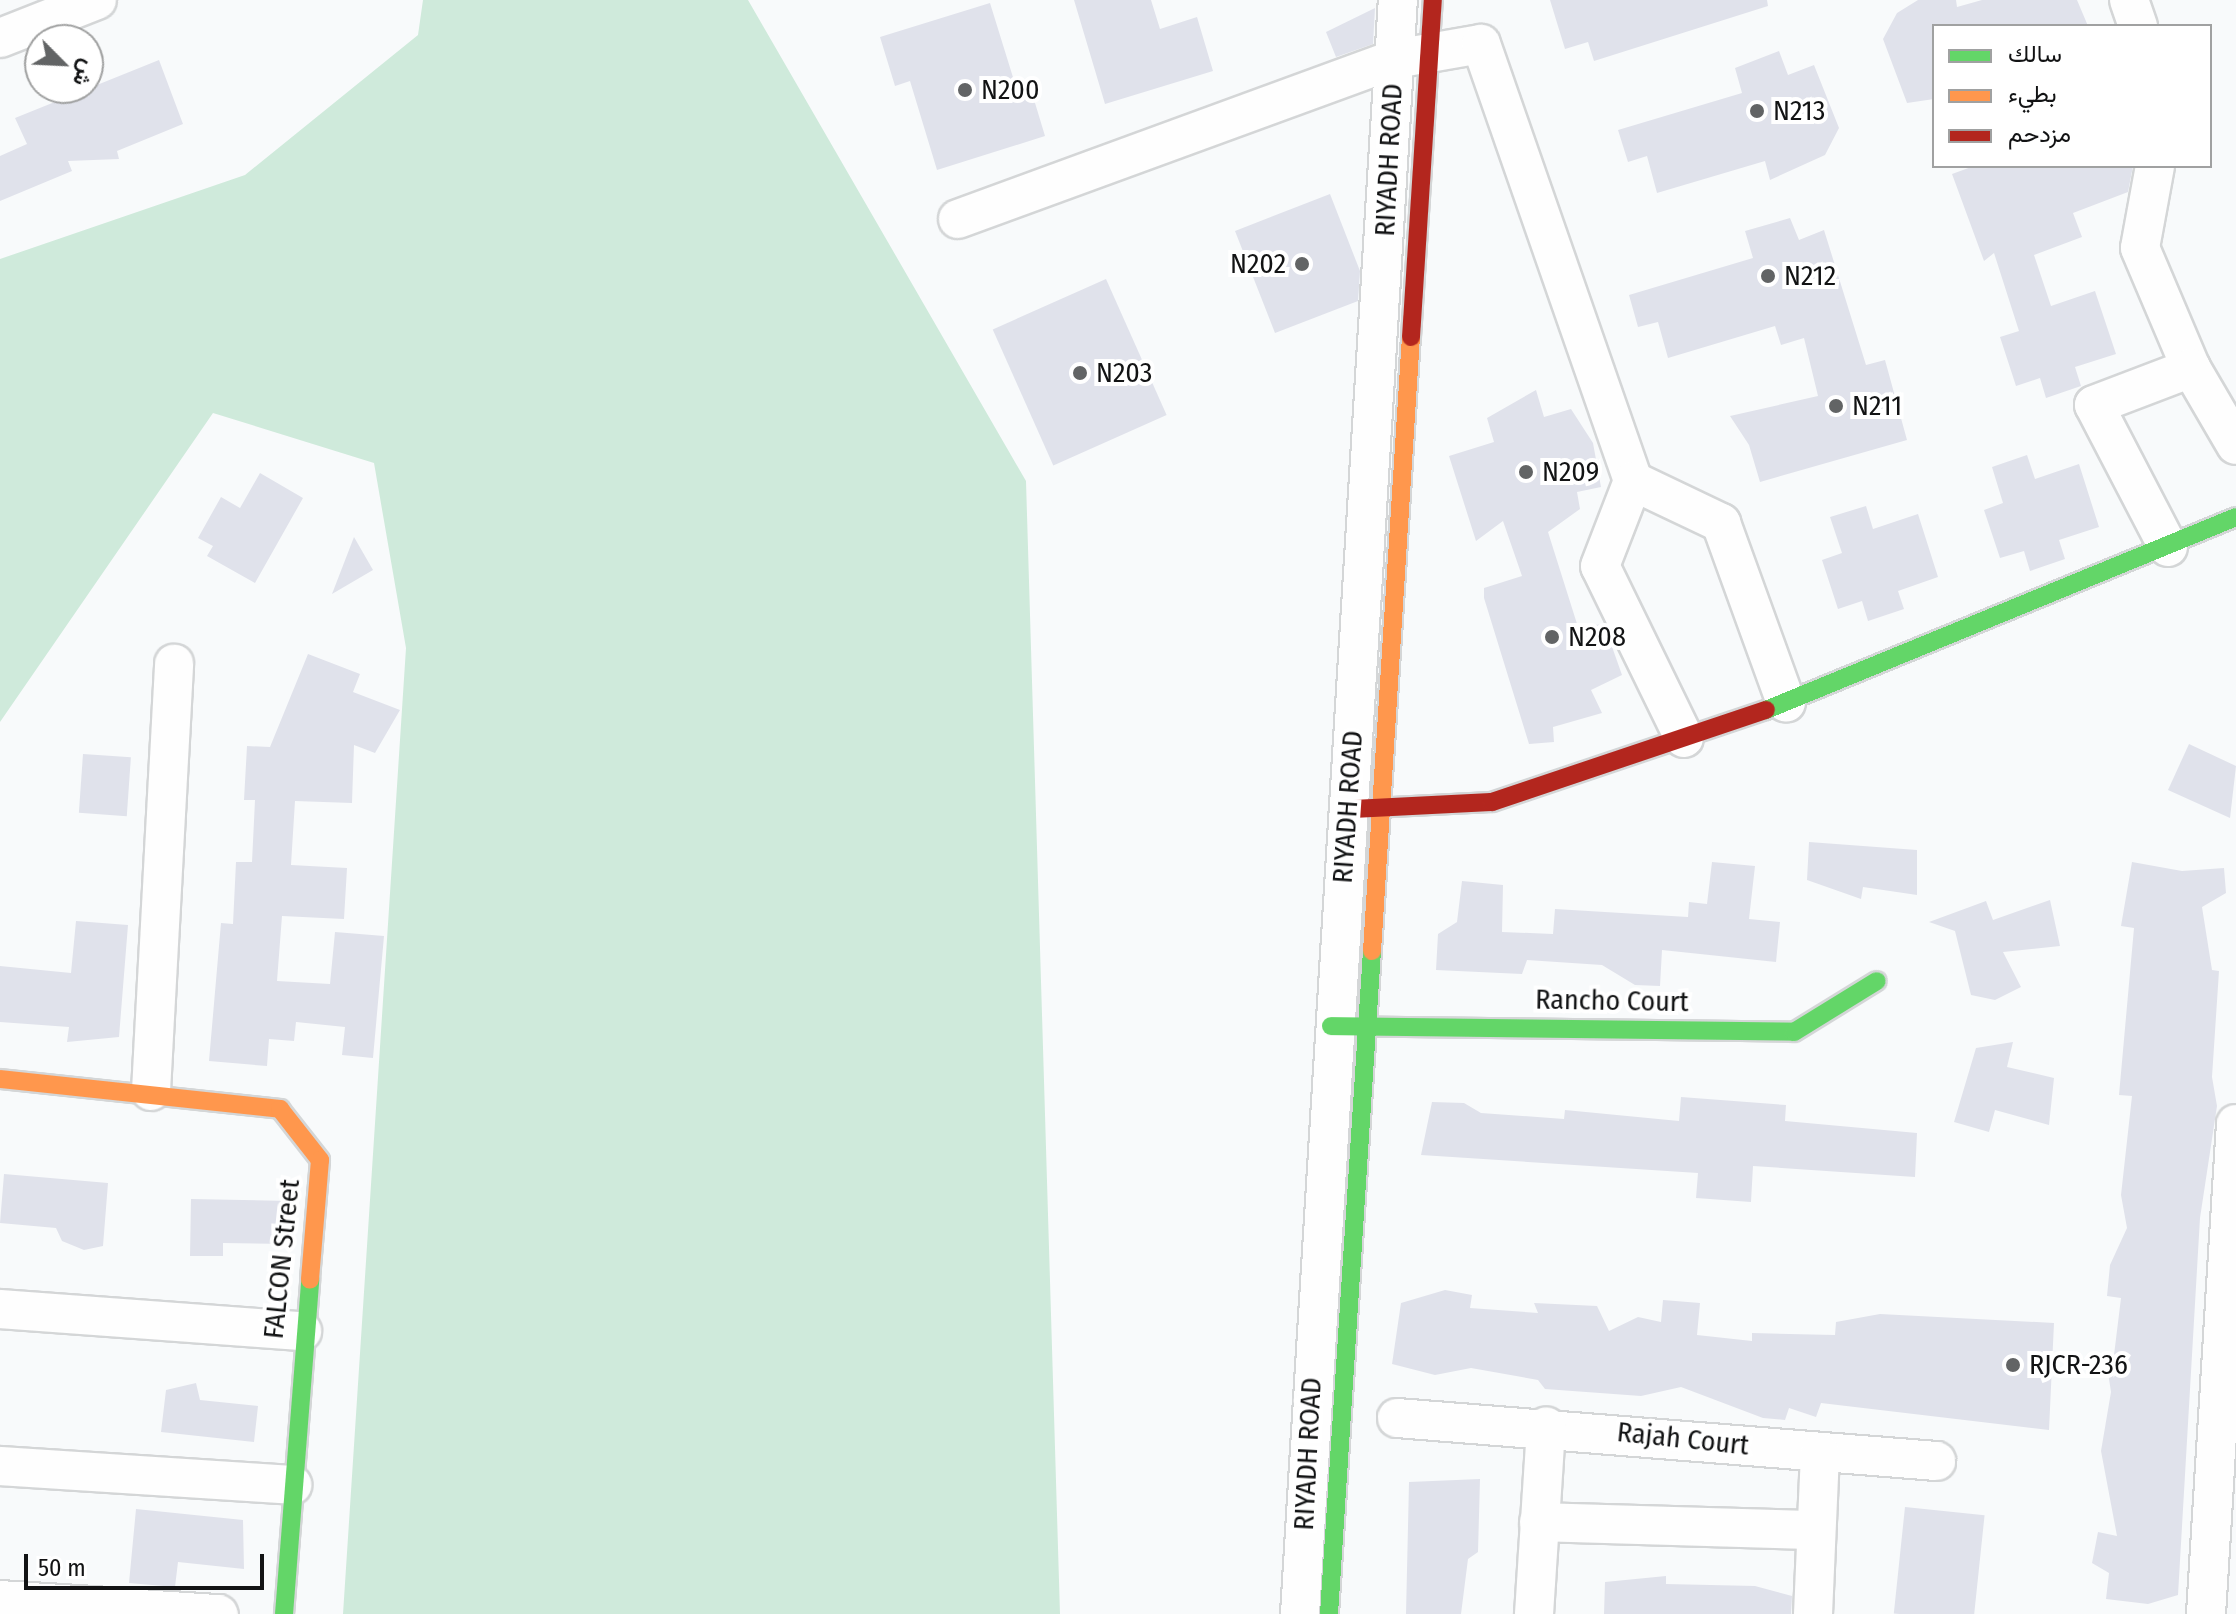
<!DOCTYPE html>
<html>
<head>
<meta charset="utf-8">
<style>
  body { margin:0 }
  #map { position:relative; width:2236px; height:1614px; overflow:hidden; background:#f8fafb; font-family:"Fira Sans Condensed",Vazirmatn,sans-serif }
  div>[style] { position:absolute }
  .green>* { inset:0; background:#cfeadb }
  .building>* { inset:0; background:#e0e2eb; transform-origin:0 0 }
  .roads { filter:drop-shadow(2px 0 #d4d6d7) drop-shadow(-2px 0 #d4d6d7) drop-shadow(0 2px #d4d6d7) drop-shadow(0 -2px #d4d6d7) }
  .street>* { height:38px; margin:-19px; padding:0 19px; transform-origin:19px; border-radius:19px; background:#fefefe }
  .fast>* { height:18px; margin:-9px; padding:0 9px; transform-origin:9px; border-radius:9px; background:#63d668 }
  .slow>* { height:18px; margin:-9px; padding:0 9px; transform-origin:9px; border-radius:9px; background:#ff974d }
  .jam>* { height:18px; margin:-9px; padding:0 9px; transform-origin:9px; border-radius:9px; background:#b3261e }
  .dots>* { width:22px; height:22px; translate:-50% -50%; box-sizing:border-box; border:4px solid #fff; border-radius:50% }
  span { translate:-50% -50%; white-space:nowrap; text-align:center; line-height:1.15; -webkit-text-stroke:8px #fff; paint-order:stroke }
  .poi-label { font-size:28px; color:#121314 }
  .left { translate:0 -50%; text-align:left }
  .right { translate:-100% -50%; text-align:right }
  .street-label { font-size:28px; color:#121314 }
  .legend { position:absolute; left:1932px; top:24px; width:280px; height:144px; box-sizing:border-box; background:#fff; border:2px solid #a0a1a1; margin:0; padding:10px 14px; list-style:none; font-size:24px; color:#121314 }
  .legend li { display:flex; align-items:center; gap:16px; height:40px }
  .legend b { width:40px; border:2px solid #a0a1a1 }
  .north { position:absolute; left:24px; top:24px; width:80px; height:80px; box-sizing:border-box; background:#fff; border:2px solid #a0a1a1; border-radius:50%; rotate:114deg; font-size:22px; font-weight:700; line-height:32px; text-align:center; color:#121314 }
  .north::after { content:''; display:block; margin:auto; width:28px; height:36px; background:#626465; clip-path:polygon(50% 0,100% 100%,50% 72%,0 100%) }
  .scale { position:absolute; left:24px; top:1554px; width:240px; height:36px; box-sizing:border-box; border:4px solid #121314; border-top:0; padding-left:10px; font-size:24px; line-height:28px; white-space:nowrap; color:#121314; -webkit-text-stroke:6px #fff; paint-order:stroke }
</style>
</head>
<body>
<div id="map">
  <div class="green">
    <i style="clip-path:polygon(423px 0,748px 0,1026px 481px,1060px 1614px,343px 1614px,406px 648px,374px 463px,213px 413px,0 722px,0 259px,245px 175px,418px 35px)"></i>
  </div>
  <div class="building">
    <i style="clip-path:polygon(1074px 0,1151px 0,1160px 29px,1197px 17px,1213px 71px,1105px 104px)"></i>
    <i style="clip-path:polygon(1550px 0,1767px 0,1768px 6px,1594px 61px,1588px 42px,1565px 49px)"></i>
    <i style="clip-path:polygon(1918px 0,1956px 0,1957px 7px,1982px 0,2077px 0,2088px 26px,1934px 26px,1934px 99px,1907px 103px,1883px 39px,1897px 13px)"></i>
    <i style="clip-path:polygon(990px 3px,1016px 87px,1029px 83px,1045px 136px,937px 170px,910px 81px,895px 86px,880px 37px)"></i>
    <i style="clip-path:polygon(1375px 8px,1373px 44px,1336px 57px,1326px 32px)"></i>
    <i style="clip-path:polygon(1779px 51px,1788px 75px,1814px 65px,1839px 128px,1825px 155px,1770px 180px,1765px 161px,1657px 193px,1647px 156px,1628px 162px,1618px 130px,1742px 93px,1735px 68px)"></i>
    <i style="clip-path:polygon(159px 60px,183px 124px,117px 151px,119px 159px,68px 161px,72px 171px,0 201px,0 156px,27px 144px,15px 118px)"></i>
    <i style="clip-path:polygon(1974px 166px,2133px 166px,2128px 192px,2073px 213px,2082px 237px,2034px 255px,2051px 306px,2095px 291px,2116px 354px,2075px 367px,2081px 386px,2046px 398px,2040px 378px,2016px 386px,2000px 337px,2019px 331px,1994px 253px,1984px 261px,1952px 174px)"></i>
    <i style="clip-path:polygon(1330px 194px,1360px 271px,1358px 301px,1275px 333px,1235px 231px)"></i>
    <i style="clip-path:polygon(1790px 218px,1799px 240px,1824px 230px,1866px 365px,1885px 360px,1907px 440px,1760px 482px,1749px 445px,1730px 416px,1818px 396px,1804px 338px,1781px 345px,1775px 326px,1668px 358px,1658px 322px,1638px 327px,1629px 295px,1753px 258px,1745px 231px)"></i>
    <i style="left:1106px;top:279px;width:149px;height:124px;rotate:66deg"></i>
    <i style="clip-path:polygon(1536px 390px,1544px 417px,1571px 409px,1593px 443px,1601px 487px,1577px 492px,1580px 509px,1548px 532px,1578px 627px,1604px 624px,1622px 675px,1591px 690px,1602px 713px,1553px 727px,1554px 742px,1529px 744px,1484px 598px,1484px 588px,1522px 576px,1503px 521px,1476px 541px,1449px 456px,1494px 442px,1487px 418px)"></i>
    <i style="clip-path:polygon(2027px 455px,2035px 479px,2079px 464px,2099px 527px,2059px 540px,2065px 559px,2030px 571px,2024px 551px,2000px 558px,1984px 510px,2003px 503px,1992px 467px)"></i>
    <i style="clip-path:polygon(260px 473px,303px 498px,255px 583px,207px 556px,213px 546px,198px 538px,221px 497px,240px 508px)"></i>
    <i style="clip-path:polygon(1866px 506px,1873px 529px,1918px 514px,1938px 577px,1898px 591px,1904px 609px,1868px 621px,1862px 601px,1838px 609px,1822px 560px,1842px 553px,1830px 517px)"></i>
    <i style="clip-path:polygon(354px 537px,373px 570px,332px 594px)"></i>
    <i style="clip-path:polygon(308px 654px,360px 674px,353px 692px,400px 710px,375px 753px,354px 745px,352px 803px,295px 801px,291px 865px,347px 868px,344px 919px,282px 916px,277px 981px,330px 984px,335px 932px,384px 936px,373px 1058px,342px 1055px,345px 1027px,296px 1022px,294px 1041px,269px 1039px,267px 1066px,209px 1061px,221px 923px,233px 924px,236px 862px,252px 862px,255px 800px,244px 800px,247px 746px,270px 747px)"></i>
    <i style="clip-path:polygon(2189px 744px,2236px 766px,2230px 818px,2168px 790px)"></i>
    <i style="left:83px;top:754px;width:48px;height:59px;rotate:4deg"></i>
    <i style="clip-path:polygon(1809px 842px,1917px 850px,1917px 895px,1863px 887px,1861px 899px,1807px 880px)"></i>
    <i style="clip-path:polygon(1712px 862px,1755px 866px,1749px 919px,1780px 922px,1776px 962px,1662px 950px,1660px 986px,1635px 985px,1602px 965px,1527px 960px,1522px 974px,1436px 970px,1438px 934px,1457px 922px,1462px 881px,1503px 885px,1502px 932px,1553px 934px,1555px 909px,1688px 917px,1689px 902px,1707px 904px)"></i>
    <i style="clip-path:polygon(2132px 862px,2182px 871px,2224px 868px,2226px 893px,2202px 907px,2212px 970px,2219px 971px,2212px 1077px,2217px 1106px,2200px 1218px,2178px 1595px,2148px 1604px,2106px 1599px,2109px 1573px,2092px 1563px,2098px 1532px,2117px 1536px,2101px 1451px,2111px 1392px,2105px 1353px,2114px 1355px,2121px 1298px,2107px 1296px,2110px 1265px,2127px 1228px,2121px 1195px,2132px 1096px,2119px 1095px,2134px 928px,2121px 926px)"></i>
    <i style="clip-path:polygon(2050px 900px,2060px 946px,2003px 952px,2021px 987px,1995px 1000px,1971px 995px,1955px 931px,1929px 922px,1986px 901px,1993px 920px)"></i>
    <i style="clip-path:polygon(76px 921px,128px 925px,119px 1037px,67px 1042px,69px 1027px,0 1022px,0 966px,71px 973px)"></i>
    <i style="clip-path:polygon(2013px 1042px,2007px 1067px,2054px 1078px,2049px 1125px,1995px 1110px,1989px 1132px,1954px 1122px,1976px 1048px)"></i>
    <i style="clip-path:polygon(1681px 1097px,1786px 1105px,1785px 1121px,1917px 1133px,1915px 1177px,1753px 1166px,1751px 1202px,1696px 1198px,1698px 1173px,1421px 1155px,1432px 1102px,1464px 1103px,1481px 1113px,1564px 1119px,1565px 1110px,1679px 1121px)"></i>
    <i style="clip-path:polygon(4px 1174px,108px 1183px,103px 1246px,84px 1250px,62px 1241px,56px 1228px,0 1223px)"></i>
    <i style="clip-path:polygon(191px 1199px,289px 1201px,288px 1244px,223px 1243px,223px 1256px,190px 1256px)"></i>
    <i style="clip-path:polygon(1445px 1290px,1472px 1295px,1470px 1308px,1538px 1313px,1534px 1303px,1597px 1306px,1609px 1331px,1638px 1317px,1661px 1322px,1663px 1300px,1700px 1303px,1697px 1335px,1752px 1341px,1752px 1333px,1835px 1335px,1836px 1322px,1880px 1314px,2054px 1323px,2049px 1430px,1821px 1403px,1816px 1417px,1789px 1408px,1785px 1420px,1763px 1418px,1681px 1387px,1641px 1396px,1545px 1389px,1538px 1380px,1471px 1368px,1435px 1375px,1392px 1364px,1401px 1303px)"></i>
    <i style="clip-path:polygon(196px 1383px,200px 1400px,258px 1406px,254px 1442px,161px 1432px,166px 1390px)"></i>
    <i style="clip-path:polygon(1480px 1479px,1478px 1552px,1468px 1559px,1461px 1614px,1406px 1614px,1409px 1482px)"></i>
    <i style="left:1905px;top:1507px;width:80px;height:107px;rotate:6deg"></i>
    <i style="clip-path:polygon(136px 1509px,243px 1520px,244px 1569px,178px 1562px,175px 1587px,129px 1583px)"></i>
    <i style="clip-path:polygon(1666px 1576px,1666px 1584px,1755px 1586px,1792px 1596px,1791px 1614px,1604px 1614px,1605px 1582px)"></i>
  </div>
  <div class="roads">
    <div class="street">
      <i style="left:2129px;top:0;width:28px;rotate:71deg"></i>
      <i style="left:0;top:38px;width:104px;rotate:-21.4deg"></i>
      <i style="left:2155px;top:166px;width:83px;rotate:100.4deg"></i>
      <i style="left:2140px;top:248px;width:130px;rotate:67deg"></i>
      <i style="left:2191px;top:368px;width:89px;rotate:59.7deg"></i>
      <i style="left:958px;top:219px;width:465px;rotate:-20.1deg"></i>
      <i style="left:1395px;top:59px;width:87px;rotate:-9.9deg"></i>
      <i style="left:1481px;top:44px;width:463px;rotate:70.8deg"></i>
      <i style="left:2168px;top:547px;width:160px;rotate:-117.5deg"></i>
      <i style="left:2094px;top:405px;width:104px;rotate:-20.9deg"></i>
      <i style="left:1684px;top:738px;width:191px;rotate:-116deg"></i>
      <i style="left:1600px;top:566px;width:91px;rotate:-68.8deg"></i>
      <i style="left:1633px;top:481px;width:98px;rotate:25.5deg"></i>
      <i style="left:1721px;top:523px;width:191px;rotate:70.1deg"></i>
      <i style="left:151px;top:1091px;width:428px;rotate:-86.9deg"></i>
      <i style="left:0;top:1309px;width:303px;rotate:4.2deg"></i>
      <i style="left:1397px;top:1418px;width:541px;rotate:4.56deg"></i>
      <i style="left:0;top:1466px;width:293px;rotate:3.7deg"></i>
      <i style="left:1539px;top:1522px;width:277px;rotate:1.7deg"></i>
      <i style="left:0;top:1600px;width:219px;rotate:3.7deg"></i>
      <i style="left:1300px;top:1614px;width:1617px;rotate:-86.53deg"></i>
      <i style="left:1534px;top:1614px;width:188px;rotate:-86.3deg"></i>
      <i style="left:1813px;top:1614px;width:161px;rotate:-87.5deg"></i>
      <i style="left:2206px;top:1614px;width:491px;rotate:-86.5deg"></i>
    </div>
    <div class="fast">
      <i style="left:1766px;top:710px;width:508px;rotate:-22.32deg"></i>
      <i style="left:1331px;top:1026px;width:463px;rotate:0.7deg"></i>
      <i style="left:1794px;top:1032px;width:97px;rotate:-31.6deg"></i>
      <i style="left:284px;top:1614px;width:335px;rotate:-85.5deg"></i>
      <i style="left:1329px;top:1614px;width:664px;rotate:-86.29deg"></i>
    </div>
    <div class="slow">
      <i style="left:1372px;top:951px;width:615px;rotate:-86.37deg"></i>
      <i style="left:0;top:1079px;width:282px;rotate:6.1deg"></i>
      <i style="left:280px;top:1109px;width:65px;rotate:51.9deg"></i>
      <i style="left:320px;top:1160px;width:120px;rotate:94.8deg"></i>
    </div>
    <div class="jam">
      <i style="left:1411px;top:337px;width:338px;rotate:-86.3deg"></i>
      <i style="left:1352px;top:809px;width:140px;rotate:-2.9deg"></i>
      <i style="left:1492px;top:802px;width:289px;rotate:-18.6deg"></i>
    </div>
  </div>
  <div class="dots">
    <i style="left:965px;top:90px;background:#626465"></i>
    <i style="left:1757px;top:111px;background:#626465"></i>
    <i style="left:1302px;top:264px;background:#626465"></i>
    <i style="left:1768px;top:276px;background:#626465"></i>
    <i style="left:1080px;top:373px;background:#626465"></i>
    <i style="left:1836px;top:406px;background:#626465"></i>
    <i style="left:1526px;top:472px;background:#626465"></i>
    <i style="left:1552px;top:637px;background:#626465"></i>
    <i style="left:2013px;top:1365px;background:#626465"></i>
  </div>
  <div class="poi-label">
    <span class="left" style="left:981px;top:90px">N200</span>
    <span class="left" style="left:1773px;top:111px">N213</span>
    <span class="right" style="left:1286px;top:264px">N202</span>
    <span class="left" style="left:1784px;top:276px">N212</span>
    <span class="left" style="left:1096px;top:373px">N203</span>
    <span class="left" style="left:1852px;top:406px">N211</span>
    <span class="left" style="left:1542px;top:472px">N209</span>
    <span class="left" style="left:1568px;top:637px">N208</span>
    <span class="left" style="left:2029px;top:1365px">RJCR-236</span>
  </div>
  <div class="street-label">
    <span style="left:1389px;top:160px;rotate:-87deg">RIYADH ROAD</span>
    <span style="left:1348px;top:807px;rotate:-86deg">RIYADH ROAD</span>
    <span style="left:1612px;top:1001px;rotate:1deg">Rancho Court</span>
    <span style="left:282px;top:1259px;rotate:-84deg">FALCON Street</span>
    <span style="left:1683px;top:1439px;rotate:6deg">Rajah Court</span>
    <span style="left:1308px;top:1454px;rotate:-87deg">RIYADH ROAD</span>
  </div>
  <ul class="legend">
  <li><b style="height:10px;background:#63d668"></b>سالك</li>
  <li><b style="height:10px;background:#ff974d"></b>بطيء</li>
  <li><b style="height:10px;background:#b3261e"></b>مزدحم</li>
  </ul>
  <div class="north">ش</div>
  <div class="scale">50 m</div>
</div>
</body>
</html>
